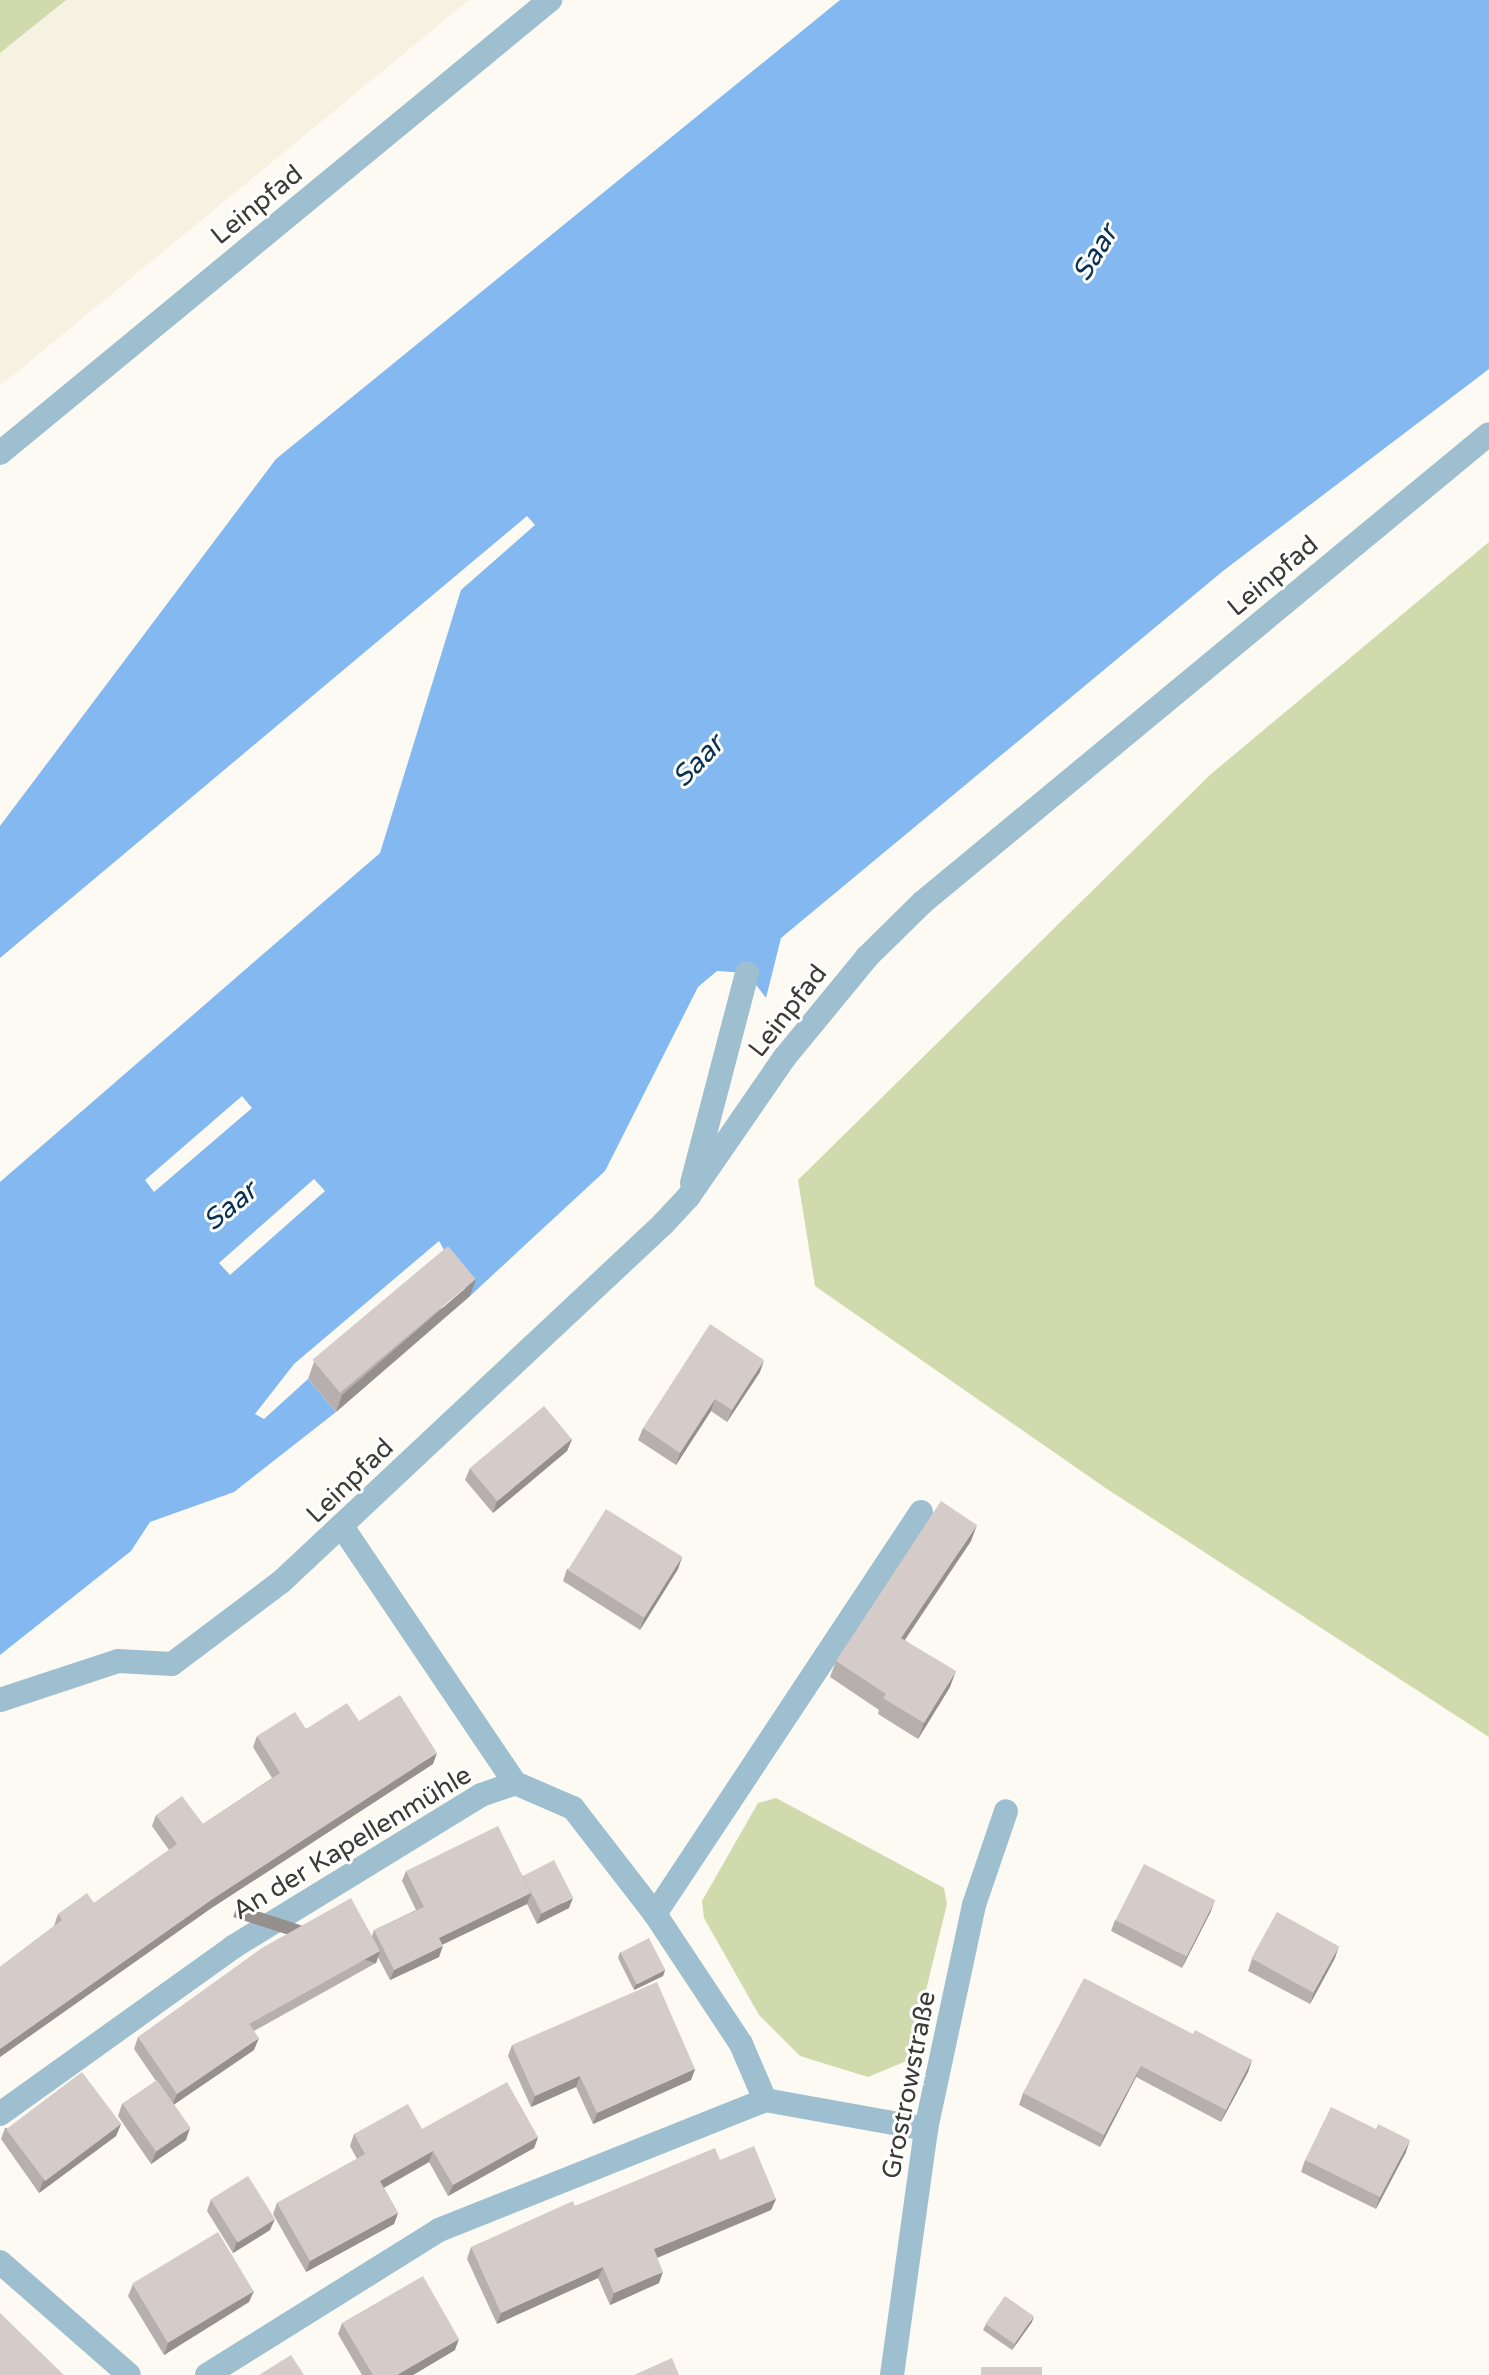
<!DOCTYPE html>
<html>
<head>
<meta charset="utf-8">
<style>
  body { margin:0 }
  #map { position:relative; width:1489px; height:2375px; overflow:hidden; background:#fcfaf2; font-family:"Varela Round",sans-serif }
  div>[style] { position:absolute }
  .built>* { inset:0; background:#f5f2e2 }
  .green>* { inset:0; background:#d0daad }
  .water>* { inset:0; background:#83b9f0 }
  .lane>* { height:24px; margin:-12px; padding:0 12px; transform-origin:12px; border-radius:12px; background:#9dbfd0 }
  .street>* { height:24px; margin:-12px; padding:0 12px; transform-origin:12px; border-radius:12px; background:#9dbfd0 }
  .wall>* { inset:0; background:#b7afae }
  .shaded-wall>* { inset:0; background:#958f8d; transform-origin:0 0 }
  .building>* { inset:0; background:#d5ccca; transform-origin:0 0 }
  span { translate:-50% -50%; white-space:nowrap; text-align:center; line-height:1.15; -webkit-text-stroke:6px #fff; paint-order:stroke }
  .street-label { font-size:26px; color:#3c3b38 }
  .water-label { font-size:28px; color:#083154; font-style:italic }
</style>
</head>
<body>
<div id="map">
  <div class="built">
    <i style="clip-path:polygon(0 0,469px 0,0 386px)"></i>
  </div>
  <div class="green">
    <i style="clip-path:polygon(0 0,66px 0,0 53px)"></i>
    <i style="clip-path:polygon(1489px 542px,1489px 1737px,1104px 1487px,815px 1286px,798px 1180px,1211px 774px)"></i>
    <i style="clip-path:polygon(776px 1798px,944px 1888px,947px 1904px,909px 2060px,868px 2077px,800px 2056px,759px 2015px,704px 1918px,702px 1901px,758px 1803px)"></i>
  </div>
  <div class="water">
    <i style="clip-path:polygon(evenodd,840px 0,1489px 0,1489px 369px,1223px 571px,781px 938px,766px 998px,747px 973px,717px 971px,698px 987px,605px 1171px,470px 1296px,439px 1241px,294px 1364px,255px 1414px,264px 1419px,308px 1379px,336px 1412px,234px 1492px,150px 1522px,131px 1551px,0 1655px,0 1182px,380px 853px,461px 590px,535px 525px,527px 516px,0 958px,0 826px,276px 459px,840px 0,242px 1096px,252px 1108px,154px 1192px,145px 1180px,242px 1096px,840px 0,314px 1179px,325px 1191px,230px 1275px,219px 1263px,314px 1179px)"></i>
  </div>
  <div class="lane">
    <i style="left:0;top:453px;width:713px;rotate:-39.48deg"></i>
    <i style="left:692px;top:1183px;width:217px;rotate:-75.3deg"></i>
    <i style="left:343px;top:1528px;width:308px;rotate:56deg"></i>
    <i style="left:0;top:1700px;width:124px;rotate:-18.3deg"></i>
    <i style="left:118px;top:1661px;width:54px;rotate:3.2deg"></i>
    <i style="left:172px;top:1664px;width:136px;rotate:-37deg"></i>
    <i style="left:281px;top:1582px;width:524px;rotate:-43.14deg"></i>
    <i style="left:663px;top:1224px;width:38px;rotate:-47deg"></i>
    <i style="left:689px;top:1196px;width:169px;rotate:-55.4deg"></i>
    <i style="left:785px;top:1057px;width:129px;rotate:-50.6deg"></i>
    <i style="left:867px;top:957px;width:78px;rotate:-44.5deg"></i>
    <i style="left:923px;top:902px;width:734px;rotate:-39.59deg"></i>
    <i style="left:655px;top:1914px;width:482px;rotate:-56.5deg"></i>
  </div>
  <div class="street">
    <i style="left:0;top:2114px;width:287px;rotate:-35.6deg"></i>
    <i style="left:233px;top:1947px;width:291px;rotate:-31.5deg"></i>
    <i style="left:481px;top:1795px;width:36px;rotate:-19deg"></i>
    <i style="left:515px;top:1783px;width:63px;rotate:23.3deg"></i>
    <i style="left:573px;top:1808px;width:134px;rotate:52.3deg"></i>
    <i style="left:655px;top:1914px;width:156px;rotate:56.5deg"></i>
    <i style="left:741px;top:2044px;width:61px;rotate:66.8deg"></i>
    <i style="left:0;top:2262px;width:171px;rotate:41.2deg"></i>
    <i style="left:207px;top:2375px;width:274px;rotate:-32deg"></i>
    <i style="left:439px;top:2230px;width:351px;rotate:-21.7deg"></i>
    <i style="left:765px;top:2100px;width:164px;rotate:10.2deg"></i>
    <i style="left:892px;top:2375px;width:248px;rotate:-82.1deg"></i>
    <i style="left:926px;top:2129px;width:229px;rotate:-77.9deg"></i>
    <i style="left:974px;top:1905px;width:99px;rotate:-71.2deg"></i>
  </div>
  <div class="wall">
    <i style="clip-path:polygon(470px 1296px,336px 1412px,308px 1379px,314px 1362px)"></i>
    <i style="clip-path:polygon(760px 1372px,727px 1422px,711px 1411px,676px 1465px,638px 1440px,643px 1428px)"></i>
    <i style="clip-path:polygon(572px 1439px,567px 1451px,493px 1513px,465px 1480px,470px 1468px)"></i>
    <i style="clip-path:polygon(971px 1541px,905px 1640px,950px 1687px,918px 1739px,878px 1714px,879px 1710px,830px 1677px,836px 1661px)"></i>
    <i style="clip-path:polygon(682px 1557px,678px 1569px,640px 1630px,563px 1581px,567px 1569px)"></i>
    <i style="clip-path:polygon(359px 1721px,433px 1764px,210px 1909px,0 2057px,0 1967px,54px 1926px,58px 1914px,94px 1903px,169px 1850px,152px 1826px,156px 1815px,203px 1824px,272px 1778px,253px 1747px,257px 1736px)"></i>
    <i style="clip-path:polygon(406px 1871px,522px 1875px,569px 1908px,537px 1924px,527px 1904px,442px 1945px,439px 1957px,390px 1980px,378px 1957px,376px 1963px,254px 2031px,254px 2050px,174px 2104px,186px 2140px,151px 2164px,118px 2116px,122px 2104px,156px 2081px,134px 2049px,138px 2037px,372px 1936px,374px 1930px,416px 1910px,402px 1881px)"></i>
    <i style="clip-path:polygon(1211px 1911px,1182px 1968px,1111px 1931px,1115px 1920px)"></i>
    <i style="clip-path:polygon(620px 1952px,665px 1970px,663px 1976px,634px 1990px,618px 1958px)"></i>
    <i style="clip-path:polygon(1335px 1958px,1310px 2004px,1248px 1971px,1252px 1959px)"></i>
    <i style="clip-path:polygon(1193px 2034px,1252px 2060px,1248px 2072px,1221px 2122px,1136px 2077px,1100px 2147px,1019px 2105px,1023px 2093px)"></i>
    <i style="clip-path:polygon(512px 2045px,695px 2069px,691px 2080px,593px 2124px,576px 2087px,531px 2107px,508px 2056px)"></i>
    <i style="clip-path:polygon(121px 2124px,116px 2136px,39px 2193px,1px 2139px,5px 2128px)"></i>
    <i style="clip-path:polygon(422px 2129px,538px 2137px,534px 2148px,448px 2196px,429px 2162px,384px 2188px,398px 2213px,394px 2224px,306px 2272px,273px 2214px,277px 2203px,357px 2159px,350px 2146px,354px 2134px)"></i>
    <i style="clip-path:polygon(1376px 2129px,1406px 2152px,1376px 2209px,1301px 2172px,1305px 2160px)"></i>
    <i style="clip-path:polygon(720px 2160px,776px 2199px,771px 2210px,657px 2258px,659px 2283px,610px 2305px,598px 2278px,497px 2324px,467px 2259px,471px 2247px,575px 2206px)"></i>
    <i style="clip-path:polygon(211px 2199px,270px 2230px,233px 2253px,207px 2211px)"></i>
    <i style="clip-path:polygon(133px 2284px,249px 2302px,164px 2355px,128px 2296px)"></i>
    <i style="clip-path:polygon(1032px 2322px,1012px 2350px,983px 2330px,986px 2324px)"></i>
    <i style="clip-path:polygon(342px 2323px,455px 2350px,413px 2375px,362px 2375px,338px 2334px)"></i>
  </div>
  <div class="shaded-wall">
    <i style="clip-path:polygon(476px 1279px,470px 1296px,336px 1412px,342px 1395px)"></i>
    <i style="clip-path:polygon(764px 1360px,760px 1372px,727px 1422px,732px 1410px)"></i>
    <i style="clip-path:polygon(715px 1399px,711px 1411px,676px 1465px,680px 1453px)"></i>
    <i style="clip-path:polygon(572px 1439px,567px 1451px,493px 1513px,497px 1501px)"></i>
    <i style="clip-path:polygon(977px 1525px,971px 1541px,895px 1654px,901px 1638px)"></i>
    <i style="clip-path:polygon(682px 1557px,678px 1569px,640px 1630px,644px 1618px)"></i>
    <i style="clip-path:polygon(956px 1671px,950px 1687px,918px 1739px,924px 1723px)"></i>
    <i style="clip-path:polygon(437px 1753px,433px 1764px,210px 1909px,0 2057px,0 2049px,214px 1898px)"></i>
    <i style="clip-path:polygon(531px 1893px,527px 1904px,435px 1948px,439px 1938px)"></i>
    <i style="clip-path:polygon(573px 1898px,569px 1908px,537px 1924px,541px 1914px)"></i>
    <i style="clip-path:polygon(1215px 1900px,1211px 1911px,1182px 1968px,1187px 1956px)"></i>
    <i style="clip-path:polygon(443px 1946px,439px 1957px,390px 1980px,394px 1970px)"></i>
    <i style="clip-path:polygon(1339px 1946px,1335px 1958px,1310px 2004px,1314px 1992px)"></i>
    <i style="left:380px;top:1951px;width:13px;height:150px;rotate:108deg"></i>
    <i style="clip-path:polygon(665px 1970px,663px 1976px,634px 1990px,636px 1984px)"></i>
    <i style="clip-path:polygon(259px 2038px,254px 2050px,172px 2106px,177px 2094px)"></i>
    <i style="clip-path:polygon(1252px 2060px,1248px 2072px,1221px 2122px,1226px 2110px)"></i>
    <i style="clip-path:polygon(1141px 2066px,1136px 2077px,1100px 2147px,1104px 2135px)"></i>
    <i style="clip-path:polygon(695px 2069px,691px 2080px,593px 2124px,597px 2113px)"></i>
    <i style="clip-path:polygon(580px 2076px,576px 2087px,531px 2107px,535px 2096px)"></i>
    <i style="clip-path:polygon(121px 2124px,116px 2136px,39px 2193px,43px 2181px)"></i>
    <i style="clip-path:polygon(190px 2128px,186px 2140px,151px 2164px,156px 2152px)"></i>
    <i style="clip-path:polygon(538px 2137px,534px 2148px,448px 2196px,453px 2185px)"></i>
    <i style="clip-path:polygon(1410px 2140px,1406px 2152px,1376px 2209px,1380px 2197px)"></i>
    <i style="clip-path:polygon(433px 2151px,429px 2162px,376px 2192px,380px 2181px)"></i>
    <i style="clip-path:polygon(776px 2199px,771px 2210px,649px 2261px,654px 2249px)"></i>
    <i style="clip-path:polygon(398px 2213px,394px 2224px,306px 2272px,310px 2261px)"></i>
    <i style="clip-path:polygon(275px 2219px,270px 2230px,233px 2253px,237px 2241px)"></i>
    <i style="clip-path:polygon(603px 2267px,598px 2278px,497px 2324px,501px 2313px)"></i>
    <i style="clip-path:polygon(663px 2272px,659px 2283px,610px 2305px,614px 2293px)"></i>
    <i style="clip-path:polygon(254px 2291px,249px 2302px,164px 2355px,168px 2343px)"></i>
    <i style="clip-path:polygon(1034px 2316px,1032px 2322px,1012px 2350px,1015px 2344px)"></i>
    <i style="clip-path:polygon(459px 2339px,455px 2350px,413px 2375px,397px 2375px)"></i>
  </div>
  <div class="building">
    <i style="left:448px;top:1246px;width:43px;height:177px;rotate:50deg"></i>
    <i style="clip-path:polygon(710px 1324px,764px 1360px,732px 1410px,715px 1399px,680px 1453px,643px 1428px)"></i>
    <i style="left:544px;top:1406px;width:43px;height:97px;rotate:50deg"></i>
    <i style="clip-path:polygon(941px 1501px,977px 1525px,901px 1638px,956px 1671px,924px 1723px,883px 1698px,886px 1694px,836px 1661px)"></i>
    <i style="left:606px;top:1509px;width:90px;height:72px;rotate:32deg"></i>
    <i style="clip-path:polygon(400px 1695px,437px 1753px,214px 1898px,0 2049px,0 1967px,62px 1920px,58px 1914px,87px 1893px,94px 1903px,177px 1844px,156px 1815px,182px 1796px,203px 1824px,280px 1773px,257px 1736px,295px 1712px,306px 1729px,347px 1703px,359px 1721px)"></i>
    <i style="clip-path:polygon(498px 1826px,531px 1893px,439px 1938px,443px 1946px,394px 1970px,374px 1930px,424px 1907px,406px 1871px)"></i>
    <i style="left:554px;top:1860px;width:42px;height:35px;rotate:63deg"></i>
    <i style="left:1144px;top:1864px;width:80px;height:63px;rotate:27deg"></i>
    <i style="clip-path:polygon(351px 1898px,380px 1951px,249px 2024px,259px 2038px,177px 2094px,138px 2037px,262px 1948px)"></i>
    <i style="left:1277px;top:1912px;width:71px;height:53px;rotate:29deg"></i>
    <i style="left:649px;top:1938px;width:36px;height:32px;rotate:63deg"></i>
    <i style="clip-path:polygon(1084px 1978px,1193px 2034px,1195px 2030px,1252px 2060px,1226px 2110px,1141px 2066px,1104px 2135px,1023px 2093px)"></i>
    <i style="clip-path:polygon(657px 1982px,695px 2069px,597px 2113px,580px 2076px,535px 2096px,512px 2045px)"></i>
    <i style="left:82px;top:2072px;width:65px;height:95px;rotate:53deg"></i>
    <i style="left:157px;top:2080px;width:58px;height:42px;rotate:55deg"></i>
    <i style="clip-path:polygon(507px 2082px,538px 2137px,453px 2185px,433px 2151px,380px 2181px,398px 2213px,310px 2261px,277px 2203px,365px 2154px,354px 2134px,408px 2104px,422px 2129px)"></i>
    <i style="clip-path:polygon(1331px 2107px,1376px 2129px,1378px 2124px,1410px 2140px,1380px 2197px,1305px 2160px)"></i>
    <i style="clip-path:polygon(754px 2146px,776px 2199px,654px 2249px,663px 2272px,614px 2293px,603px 2267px,501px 2313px,471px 2247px,573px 2201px,575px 2206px,715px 2148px,720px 2160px)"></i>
    <i style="left:248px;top:2176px;width:51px;height:44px;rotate:58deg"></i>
    <i style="left:218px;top:2232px;width:69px;height:100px;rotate:59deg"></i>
    <i style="clip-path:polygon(423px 2276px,459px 2339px,397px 2375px,373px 2375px,342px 2323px)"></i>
    <i style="left:1005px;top:2296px;width:35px;height:34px;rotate:35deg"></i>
    <i style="clip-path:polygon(0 2313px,64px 2375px,0 2375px)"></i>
    <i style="clip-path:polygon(291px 2355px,304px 2375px,259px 2375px)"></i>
    <i style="clip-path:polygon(672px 2358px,679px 2375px,634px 2375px)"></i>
    <i style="left:1042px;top:2367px;width:8px;height:61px;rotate:90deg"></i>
  </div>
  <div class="street-label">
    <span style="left:257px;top:205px;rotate:-39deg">Leinpfad</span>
    <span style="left:1273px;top:576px;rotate:-40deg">Leinpfad</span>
    <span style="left:788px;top:1011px;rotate:-52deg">Leinpfad</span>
    <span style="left:350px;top:1481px;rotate:-44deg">Leinpfad</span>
    <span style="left:352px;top:1843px;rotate:-31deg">An der Kapellenmühle</span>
    <span style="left:909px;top:2085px;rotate:-79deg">Grostrowstraße</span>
  </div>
  <div class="water-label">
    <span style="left:1095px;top:253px;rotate:-58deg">Saar</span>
    <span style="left:698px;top:761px;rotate:-46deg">Saar</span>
    <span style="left:230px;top:1206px;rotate:-39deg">Saar</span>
  </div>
</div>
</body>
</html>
